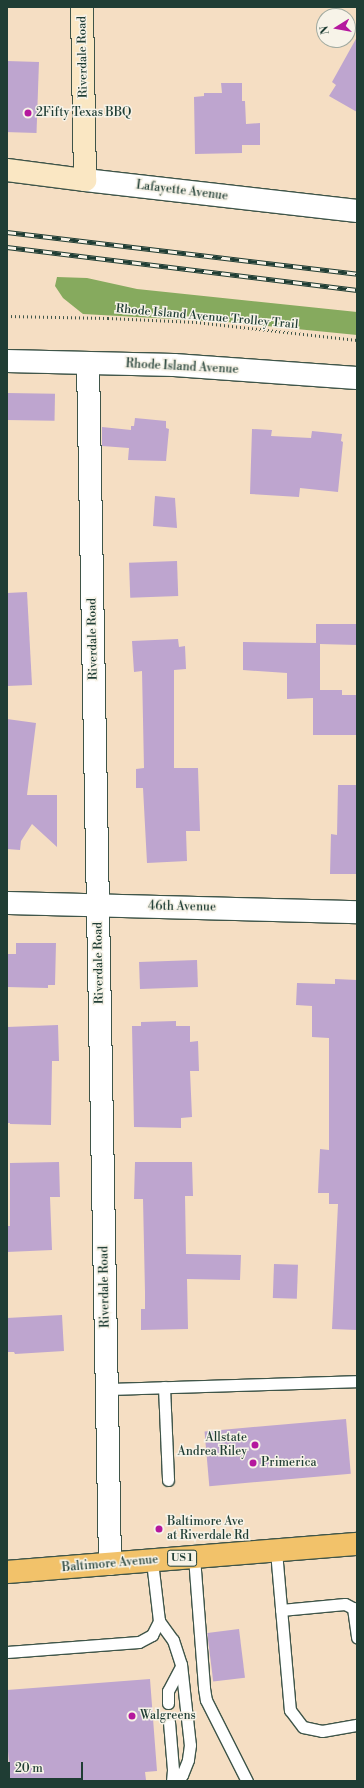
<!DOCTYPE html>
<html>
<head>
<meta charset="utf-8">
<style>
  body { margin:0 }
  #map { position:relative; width:364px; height:1788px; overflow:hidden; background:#f5dec3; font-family:"Libre Bodoni",serif }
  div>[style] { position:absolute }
  .forest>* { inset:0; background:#86aa5e }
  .building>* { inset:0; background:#bea5cf; transform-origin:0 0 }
  .path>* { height:2.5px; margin-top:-1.25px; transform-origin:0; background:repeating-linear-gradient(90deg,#3f5549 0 1px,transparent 0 4px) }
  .roads { filter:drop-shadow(1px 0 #3f5549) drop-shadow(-1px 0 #3f5549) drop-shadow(0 1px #3f5549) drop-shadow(0 -1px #3f5549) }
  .lane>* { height:11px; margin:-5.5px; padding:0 5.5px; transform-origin:5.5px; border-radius:5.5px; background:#fff }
  .street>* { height:22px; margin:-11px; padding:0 11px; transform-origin:11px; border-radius:11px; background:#fff }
  .secondary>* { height:22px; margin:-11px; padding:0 11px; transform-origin:11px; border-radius:11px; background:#fae7c3 }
  .primary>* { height:22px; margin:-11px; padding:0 11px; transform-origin:11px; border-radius:11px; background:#f2c26a }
  .rail>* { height:4.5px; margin-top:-2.25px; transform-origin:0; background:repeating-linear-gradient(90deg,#f7f3e8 0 9px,#1f3d34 0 18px); box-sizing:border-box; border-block:1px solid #1f3d34 }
  .dots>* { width:11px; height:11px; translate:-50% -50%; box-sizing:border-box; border:2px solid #f7f3e8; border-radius:50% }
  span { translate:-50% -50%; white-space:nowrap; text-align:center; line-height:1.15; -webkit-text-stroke:3px #f7f3e8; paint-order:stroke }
  .shield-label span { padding:1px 3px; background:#f7f3e8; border:1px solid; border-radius:3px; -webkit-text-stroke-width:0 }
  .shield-label { font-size:11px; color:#1f3d34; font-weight:700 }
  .street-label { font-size:12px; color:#1f3d34 }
  .poi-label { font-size:12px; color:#1f3d34 }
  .left { translate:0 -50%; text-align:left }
  .right { translate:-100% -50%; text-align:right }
  .frame { position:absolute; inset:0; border:8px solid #1f3d34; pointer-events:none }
  .north { position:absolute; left:316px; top:8px; width:40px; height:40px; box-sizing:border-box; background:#f7f3e8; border:1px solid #a1aaa0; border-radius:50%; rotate:259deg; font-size:11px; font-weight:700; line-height:16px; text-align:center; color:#1f3d34 }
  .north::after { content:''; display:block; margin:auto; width:14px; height:18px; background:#b5179e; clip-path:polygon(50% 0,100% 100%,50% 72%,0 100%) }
  .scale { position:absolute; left:8px; top:1762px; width:75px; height:18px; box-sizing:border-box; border:2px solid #1f3d34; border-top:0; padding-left:5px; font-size:12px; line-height:14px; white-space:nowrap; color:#1f3d34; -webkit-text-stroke:3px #f7f3e8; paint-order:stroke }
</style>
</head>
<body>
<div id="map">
  <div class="forest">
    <i style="clip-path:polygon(57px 277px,87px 278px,137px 289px,357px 312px,357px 335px,227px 322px,83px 314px,63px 298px,55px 286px)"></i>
  </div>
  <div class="building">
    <i style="clip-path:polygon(357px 37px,357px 112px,329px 96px,336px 85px,332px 82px)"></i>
    <i style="left:7px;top:61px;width:32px;height:71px;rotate:2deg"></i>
    <i style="clip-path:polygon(221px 83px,242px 83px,242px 101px,245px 101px,246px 124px,260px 123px,260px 145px,242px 145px,242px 153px,195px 154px,194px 97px,204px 96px,204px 93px,222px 93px)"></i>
    <i style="left:7px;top:393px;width:48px;height:27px;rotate:1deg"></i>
    <i style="clip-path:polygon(135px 418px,166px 421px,166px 428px,169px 429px,166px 461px,128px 460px,129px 448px,102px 446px,102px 427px,131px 430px,131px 426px,134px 426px)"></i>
    <i style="clip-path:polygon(252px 429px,272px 430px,271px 436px,311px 438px,312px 431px,342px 434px,341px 441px,343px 442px,338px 492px,300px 488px,299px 497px,250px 494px)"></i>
    <i style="clip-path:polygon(155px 496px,175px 498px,177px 528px,153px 526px)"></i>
    <i style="left:177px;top:561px;width:35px;height:48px;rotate:88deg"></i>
    <i style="clip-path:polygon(27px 592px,32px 685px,7px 686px,7px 593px)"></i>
    <i style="clip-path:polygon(316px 624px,357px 624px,357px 645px,320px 644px,320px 690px,342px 690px,342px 695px,357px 695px,357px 735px,313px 735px,313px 698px,287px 699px,287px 673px,243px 670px,243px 642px,316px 643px)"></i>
    <i style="clip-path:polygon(178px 639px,179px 647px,185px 646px,186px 669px,174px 670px,174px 768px,198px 768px,200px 831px,186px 831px,187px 861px,147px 863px,143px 788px,136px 788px,136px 769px,144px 768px,142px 671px,134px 672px,132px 641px)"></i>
    <i style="clip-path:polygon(7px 719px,36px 723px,27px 795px,57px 795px,57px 847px,32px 824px,21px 841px,20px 850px,7px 849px)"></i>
    <i style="clip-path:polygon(338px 785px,357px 785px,357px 874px,330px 874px,331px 834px,337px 835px)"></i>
    <i style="clip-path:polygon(16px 943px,56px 943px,55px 985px,48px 985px,48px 988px,7px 987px,7px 954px,16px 954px)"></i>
    <i style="left:197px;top:960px;width:27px;height:58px;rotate:88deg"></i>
    <i style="clip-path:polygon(335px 979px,357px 980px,357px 1330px,332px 1329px,338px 1204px,329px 1204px,329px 1193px,318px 1193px,320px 1149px,329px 1150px,329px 1038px,312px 1037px,312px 1006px,296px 1005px,297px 983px,335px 984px)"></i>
    <i style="clip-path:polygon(176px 1021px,176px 1026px,190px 1026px,190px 1042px,198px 1041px,199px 1071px,190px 1071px,192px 1117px,181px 1118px,181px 1128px,134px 1127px,132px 1026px,141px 1026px,141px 1022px)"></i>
    <i style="clip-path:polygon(58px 1025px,59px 1061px,52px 1061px,51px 1125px,10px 1124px,10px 1123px,7px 1123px,7px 1027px)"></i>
    <i style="clip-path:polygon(59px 1162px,60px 1197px,50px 1197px,52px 1250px,7px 1252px,7px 1226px,10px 1226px,10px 1163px)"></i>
    <i style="clip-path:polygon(135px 1162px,192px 1162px,193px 1196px,185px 1196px,186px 1254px,241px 1255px,240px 1280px,187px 1279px,188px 1329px,141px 1330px,141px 1309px,145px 1309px,145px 1292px,143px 1199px,134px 1199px)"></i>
    <i style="left:274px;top:1264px;width:24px;height:34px;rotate:2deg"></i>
    <i style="clip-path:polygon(62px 1315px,64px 1351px,15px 1354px,14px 1352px,7px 1352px,7px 1318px)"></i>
    <i style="left:346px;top:1419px;width:55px;height:142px;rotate:85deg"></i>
    <i style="left:239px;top:1629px;width:49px;height:32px;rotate:83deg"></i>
    <i style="clip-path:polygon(150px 1679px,157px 1771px,145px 1772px,146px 1780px,10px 1781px,7px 1736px,7px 1690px)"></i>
  </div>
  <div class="path">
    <i style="left:7px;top:316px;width:101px;rotate:1.1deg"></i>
    <i style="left:108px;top:318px;width:88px;rotate:2.6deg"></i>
    <i style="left:196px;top:322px;width:162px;rotate:6.4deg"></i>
  </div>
  <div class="roads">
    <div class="lane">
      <i style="left:164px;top:1387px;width:93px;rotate:87.5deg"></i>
      <i style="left:107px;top:1389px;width:250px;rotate:-1.8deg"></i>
      <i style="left:276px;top:1551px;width:160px;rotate:85deg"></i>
      <i style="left:290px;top:1710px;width:21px;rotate:53deg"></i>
      <i style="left:303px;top:1727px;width:19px;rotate:12deg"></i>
      <i style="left:322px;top:1731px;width:36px;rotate:-10deg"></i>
      <i style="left:194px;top:1557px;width:131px;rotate:85.6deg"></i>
      <i style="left:204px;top:1688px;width:12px;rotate:81deg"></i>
      <i style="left:206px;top:1700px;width:91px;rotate:63.2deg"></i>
      <i style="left:281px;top:1610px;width:64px;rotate:-5.4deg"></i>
      <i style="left:345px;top:1604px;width:9px;rotate:27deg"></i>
      <i style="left:353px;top:1608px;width:30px;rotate:82deg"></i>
      <i style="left:159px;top:1621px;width:24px;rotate:54deg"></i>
      <i style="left:173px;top:1640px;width:25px;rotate:72deg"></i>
      <i style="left:181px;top:1664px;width:81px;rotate:83.7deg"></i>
      <i style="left:190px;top:1745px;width:15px;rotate:98deg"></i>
      <i style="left:188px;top:1760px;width:16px;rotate:112deg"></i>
      <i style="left:182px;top:1775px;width:8px;rotate:130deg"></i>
      <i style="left:7px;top:1652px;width:132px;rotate:-4.3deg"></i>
      <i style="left:139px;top:1642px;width:15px;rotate:-28deg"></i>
      <i style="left:152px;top:1635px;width:16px;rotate:-63deg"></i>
      <i style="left:159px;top:1621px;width:60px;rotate:-96.7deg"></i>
      <i style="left:168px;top:1703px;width:12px;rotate:-90deg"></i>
      <i style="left:168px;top:1691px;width:27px;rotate:-62deg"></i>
      <i style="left:169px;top:1722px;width:48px;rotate:85.2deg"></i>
      <i style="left:173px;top:1770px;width:11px;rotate:95deg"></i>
    </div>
    <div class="street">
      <i style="left:85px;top:180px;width:274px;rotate:6.5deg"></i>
      <i style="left:7px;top:361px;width:167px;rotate:1.4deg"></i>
      <i style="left:174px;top:365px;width:183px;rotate:4.1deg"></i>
      <i style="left:88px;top:363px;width:1201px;rotate:88.95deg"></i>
      <i style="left:7px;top:903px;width:350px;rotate:1.5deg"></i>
    </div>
    <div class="secondary">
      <i style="left:7px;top:170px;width:79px;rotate:7.3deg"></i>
      <i style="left:85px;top:180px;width:173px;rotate:-91deg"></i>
    </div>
    <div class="primary">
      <i style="left:7px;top:1572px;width:351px;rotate:-4.6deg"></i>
    </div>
  </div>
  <div class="rail">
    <i style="left:7px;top:232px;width:353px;rotate:6.8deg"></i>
    <i style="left:7px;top:247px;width:353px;rotate:7deg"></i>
  </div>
  <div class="dots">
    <i style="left:28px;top:113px;background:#b5179e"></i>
    <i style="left:255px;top:1445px;background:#b5179e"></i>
    <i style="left:253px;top:1463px;background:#b5179e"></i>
    <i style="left:159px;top:1529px;background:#b5179e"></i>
    <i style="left:132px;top:1716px;background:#b5179e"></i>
  </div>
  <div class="shield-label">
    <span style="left:182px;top:1558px">US 1</span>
  </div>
  <div class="street-label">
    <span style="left:83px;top:57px;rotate:-91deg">Riverdale Road</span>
    <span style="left:182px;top:191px;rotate:7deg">Lafayette Avenue</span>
    <span style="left:207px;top:317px;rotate:5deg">Rhode Island Avenue Trolley Trail</span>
    <span style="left:182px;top:367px;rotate:3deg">Rhode Island Avenue</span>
    <span style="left:93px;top:639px;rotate:-91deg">Riverdale Road</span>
    <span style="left:182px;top:907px;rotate:1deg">46th Avenue</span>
    <span style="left:99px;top:963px;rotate:-91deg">Riverdale Road</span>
    <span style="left:105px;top:1287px;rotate:-91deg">Riverdale Road</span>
    <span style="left:110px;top:1564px;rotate:-5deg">Baltimore Avenue</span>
  </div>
  <div class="poi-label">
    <span class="left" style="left:36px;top:113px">2Fifty Texas BBQ</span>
    <span class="right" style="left:247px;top:1445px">Allstate<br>Andrea Riley</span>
    <span class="left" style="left:261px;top:1463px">Primerica</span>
    <span class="left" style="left:167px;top:1529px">Baltimore Ave<br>at Riverdale Rd</span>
    <span class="left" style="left:140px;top:1716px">Walgreens</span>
  </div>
  <div class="frame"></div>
  <div class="north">N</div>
  <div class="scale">20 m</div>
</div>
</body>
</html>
